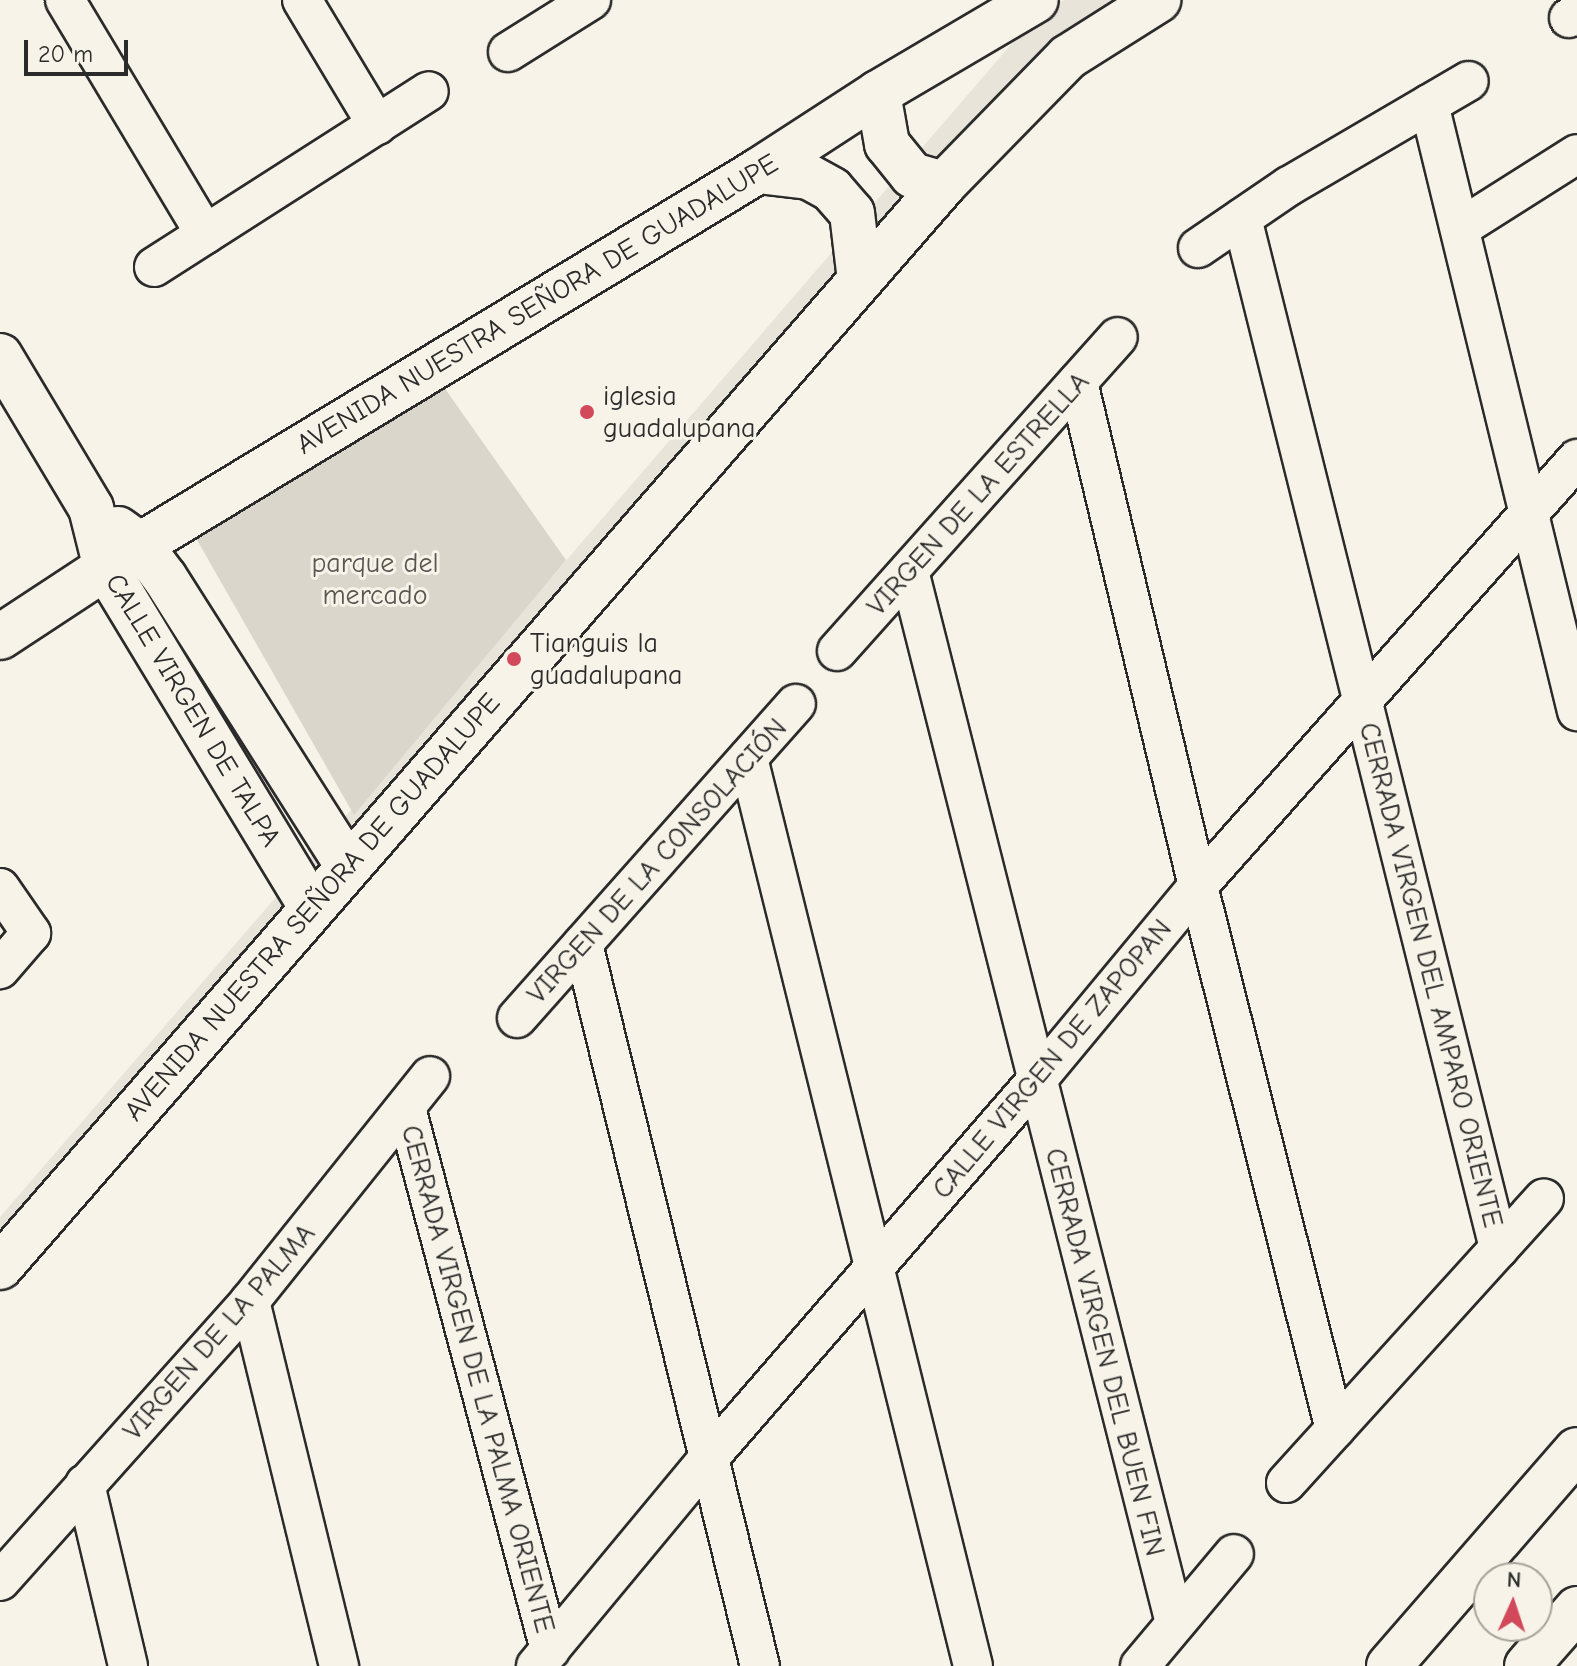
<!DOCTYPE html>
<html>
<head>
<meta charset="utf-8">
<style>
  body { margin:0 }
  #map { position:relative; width:1577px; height:1666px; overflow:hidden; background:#f7f3e8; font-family:"Comic Neue",sans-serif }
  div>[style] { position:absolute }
  .built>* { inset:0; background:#e8e4da }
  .green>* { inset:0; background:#dad6cc }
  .roads { filter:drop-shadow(2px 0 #2b2b2b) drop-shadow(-2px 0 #2b2b2b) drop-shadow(0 2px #2b2b2b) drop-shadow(0 -2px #2b2b2b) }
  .minor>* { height:38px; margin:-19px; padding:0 19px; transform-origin:19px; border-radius:19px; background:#f7f3e8 }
  .tertiary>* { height:44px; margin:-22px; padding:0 22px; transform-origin:22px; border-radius:22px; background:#f7f3e8 }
  .motorway>* { height:44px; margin:-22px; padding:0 22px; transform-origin:22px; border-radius:22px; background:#f7f3e8 }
  .dots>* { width:22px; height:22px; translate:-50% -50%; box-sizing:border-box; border:4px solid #f7f3e8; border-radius:50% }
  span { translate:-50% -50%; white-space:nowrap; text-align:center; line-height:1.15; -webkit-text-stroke:6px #f7f3e8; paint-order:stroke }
  .street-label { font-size:28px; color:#2b2b2b }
  .poi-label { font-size:28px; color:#2b2b2b }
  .left { translate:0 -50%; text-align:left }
  .park-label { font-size:28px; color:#575653 }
  .north { position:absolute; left:1473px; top:1562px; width:80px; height:80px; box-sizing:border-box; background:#f7f3e8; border:2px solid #a5a39c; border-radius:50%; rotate:3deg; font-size:22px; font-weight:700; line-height:32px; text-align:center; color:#2b2b2b }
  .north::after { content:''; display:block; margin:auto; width:28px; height:36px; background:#d1495b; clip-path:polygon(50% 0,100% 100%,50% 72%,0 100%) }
  .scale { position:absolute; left:24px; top:40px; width:104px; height:36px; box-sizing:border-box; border:4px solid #2b2b2b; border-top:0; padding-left:10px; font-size:24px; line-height:28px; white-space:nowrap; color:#2b2b2b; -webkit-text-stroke:6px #f7f3e8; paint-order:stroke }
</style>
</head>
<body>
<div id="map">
  <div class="built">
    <i style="clip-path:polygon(1064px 0,1165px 0,1060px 63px,0 1293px,0 1217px,1033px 19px)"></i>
  </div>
  <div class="green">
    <i style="clip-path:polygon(441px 383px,566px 560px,354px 815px,193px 533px)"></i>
  </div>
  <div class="roads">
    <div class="minor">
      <i style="left:65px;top:0;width:273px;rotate:59.1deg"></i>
      <i style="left:302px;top:0;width:146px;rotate:59deg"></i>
      <i style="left:1569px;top:18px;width:9px;rotate:-32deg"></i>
      <i style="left:508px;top:52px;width:98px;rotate:-32.1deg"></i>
      <i style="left:1429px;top:104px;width:625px;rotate:76.3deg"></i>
      <i style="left:1242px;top:218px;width:1062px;rotate:75.99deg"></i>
      <i style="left:1460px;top:228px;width:138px;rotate:-32.3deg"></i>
      <i style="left:1198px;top:248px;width:110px;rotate:-34.3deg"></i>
      <i style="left:1289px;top:186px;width:208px;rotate:-30.3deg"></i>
      <i style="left:154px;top:267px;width:326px;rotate:-32.6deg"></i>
      <i style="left:1078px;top:382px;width:518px;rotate:76.61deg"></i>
      <i style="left:1198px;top:886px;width:560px;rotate:75.84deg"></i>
      <i style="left:909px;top:571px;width:1085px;rotate:75.81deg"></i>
      <i style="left:837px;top:651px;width:421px;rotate:-48.2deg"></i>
      <i style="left:748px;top:758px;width:935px;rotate:76.08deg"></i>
      <i style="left:0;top:888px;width:55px;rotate:55.4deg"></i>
      <i style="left:31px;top:933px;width:48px;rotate:130.7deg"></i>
      <i style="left:583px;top:944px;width:743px;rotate:76.23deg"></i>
      <i style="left:517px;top:1018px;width:420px;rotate:-48.4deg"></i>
      <i style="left:406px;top:1108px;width:561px;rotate:75.12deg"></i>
      <i style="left:250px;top:1301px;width:376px;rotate:76.3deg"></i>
      <i style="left:1286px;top:1483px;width:384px;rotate:-47.8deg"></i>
      <i style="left:85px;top:1484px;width:187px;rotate:76.7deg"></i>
      <i style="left:0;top:1581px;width:375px;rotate:-48.2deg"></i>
      <i style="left:250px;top:1301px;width:288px;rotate:-51.3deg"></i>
      <i style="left:536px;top:1666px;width:269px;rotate:-50.3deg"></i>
      <i style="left:708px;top:1459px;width:500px;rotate:-49.05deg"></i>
      <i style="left:1036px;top:1081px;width:254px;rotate:-50.3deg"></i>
      <i style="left:1198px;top:886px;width:571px;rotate:-48.41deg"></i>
      <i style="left:1140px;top:1666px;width:146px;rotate:-50deg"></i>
    </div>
    <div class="tertiary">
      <i style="left:878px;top:93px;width:52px;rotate:80deg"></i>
      <i style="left:887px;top:144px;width:40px;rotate:51deg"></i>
      <i style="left:912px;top:175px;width:33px;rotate:16deg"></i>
      <i style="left:758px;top:171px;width:51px;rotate:6.7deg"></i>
      <i style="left:809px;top:177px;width:26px;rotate:29deg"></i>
      <i style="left:832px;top:190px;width:30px;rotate:49deg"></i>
      <i style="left:852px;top:213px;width:67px;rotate:83.2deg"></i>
      <i style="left:0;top:356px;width:177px;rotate:59.1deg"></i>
      <i style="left:91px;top:508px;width:62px;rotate:76deg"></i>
      <i style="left:106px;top:568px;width:395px;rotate:58.8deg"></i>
      <i style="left:118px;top:529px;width:27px;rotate:36deg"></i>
      <i style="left:140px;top:545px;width:41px;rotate:52.9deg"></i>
      <i style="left:165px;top:578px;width:340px;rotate:57.6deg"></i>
      <i style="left:0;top:637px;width:168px;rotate:-33.3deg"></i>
      <i style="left:140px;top:545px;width:722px;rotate:-31.18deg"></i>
      <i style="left:758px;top:171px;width:143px;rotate:-33deg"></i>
      <i style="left:878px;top:93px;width:183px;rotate:-30.5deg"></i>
      <i style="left:0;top:1267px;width:1437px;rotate:-48.92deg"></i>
      <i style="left:944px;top:184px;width:177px;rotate:-45.7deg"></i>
      <i style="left:1068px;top:57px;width:107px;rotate:-32.3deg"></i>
    </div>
    <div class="motorway">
      <i style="left:1389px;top:1666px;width:286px;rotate:-49deg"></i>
      <i style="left:1527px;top:1666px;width:76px;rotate:-48.7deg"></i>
    </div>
  </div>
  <div class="dots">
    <i style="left:587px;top:412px;background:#d1495b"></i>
    <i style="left:514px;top:659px;background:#d1495b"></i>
  </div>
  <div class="street-label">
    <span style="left:537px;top:304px;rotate:-31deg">AVENIDA NUESTRA SEÑORA DE GUADALUPE</span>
    <span style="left:978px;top:494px;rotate:-48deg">VIRGEN DE LA ESTRELLA</span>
    <span style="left:193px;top:710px;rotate:59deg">CALLE VIRGEN DE TALPA</span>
    <span style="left:657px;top:861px;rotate:-48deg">VIRGEN DE LA CONSOLACIÓN</span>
    <span style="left:312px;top:907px;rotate:-49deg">AVENIDA NUESTRA SEÑORA DE GUADALUPE</span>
    <span style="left:1431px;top:975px;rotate:76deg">CERRADA VIRGEN DEL AMPARO ORIENTE</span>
    <span style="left:1052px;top:1059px;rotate:-50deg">CALLE VIRGEN DE ZAPOPAN</span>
    <span style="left:219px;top:1332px;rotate:-49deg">VIRGEN DE LA PALMA</span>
    <span style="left:1105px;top:1352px;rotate:76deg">CERRADA VIRGEN DEL BUEN FIN</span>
    <span style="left:478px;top:1379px;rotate:75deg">CERRADA VIRGEN DE LA PALMA ORIENTE</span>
  </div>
  <div class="poi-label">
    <span class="left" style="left:603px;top:412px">iglesia<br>guadalupana</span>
    <span class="left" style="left:530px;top:659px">Tianguis la<br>guadalupana</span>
  </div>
  <div class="park-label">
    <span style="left:375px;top:579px">parque del<br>mercado</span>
  </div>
  <div class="north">N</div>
  <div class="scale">20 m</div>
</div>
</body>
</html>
